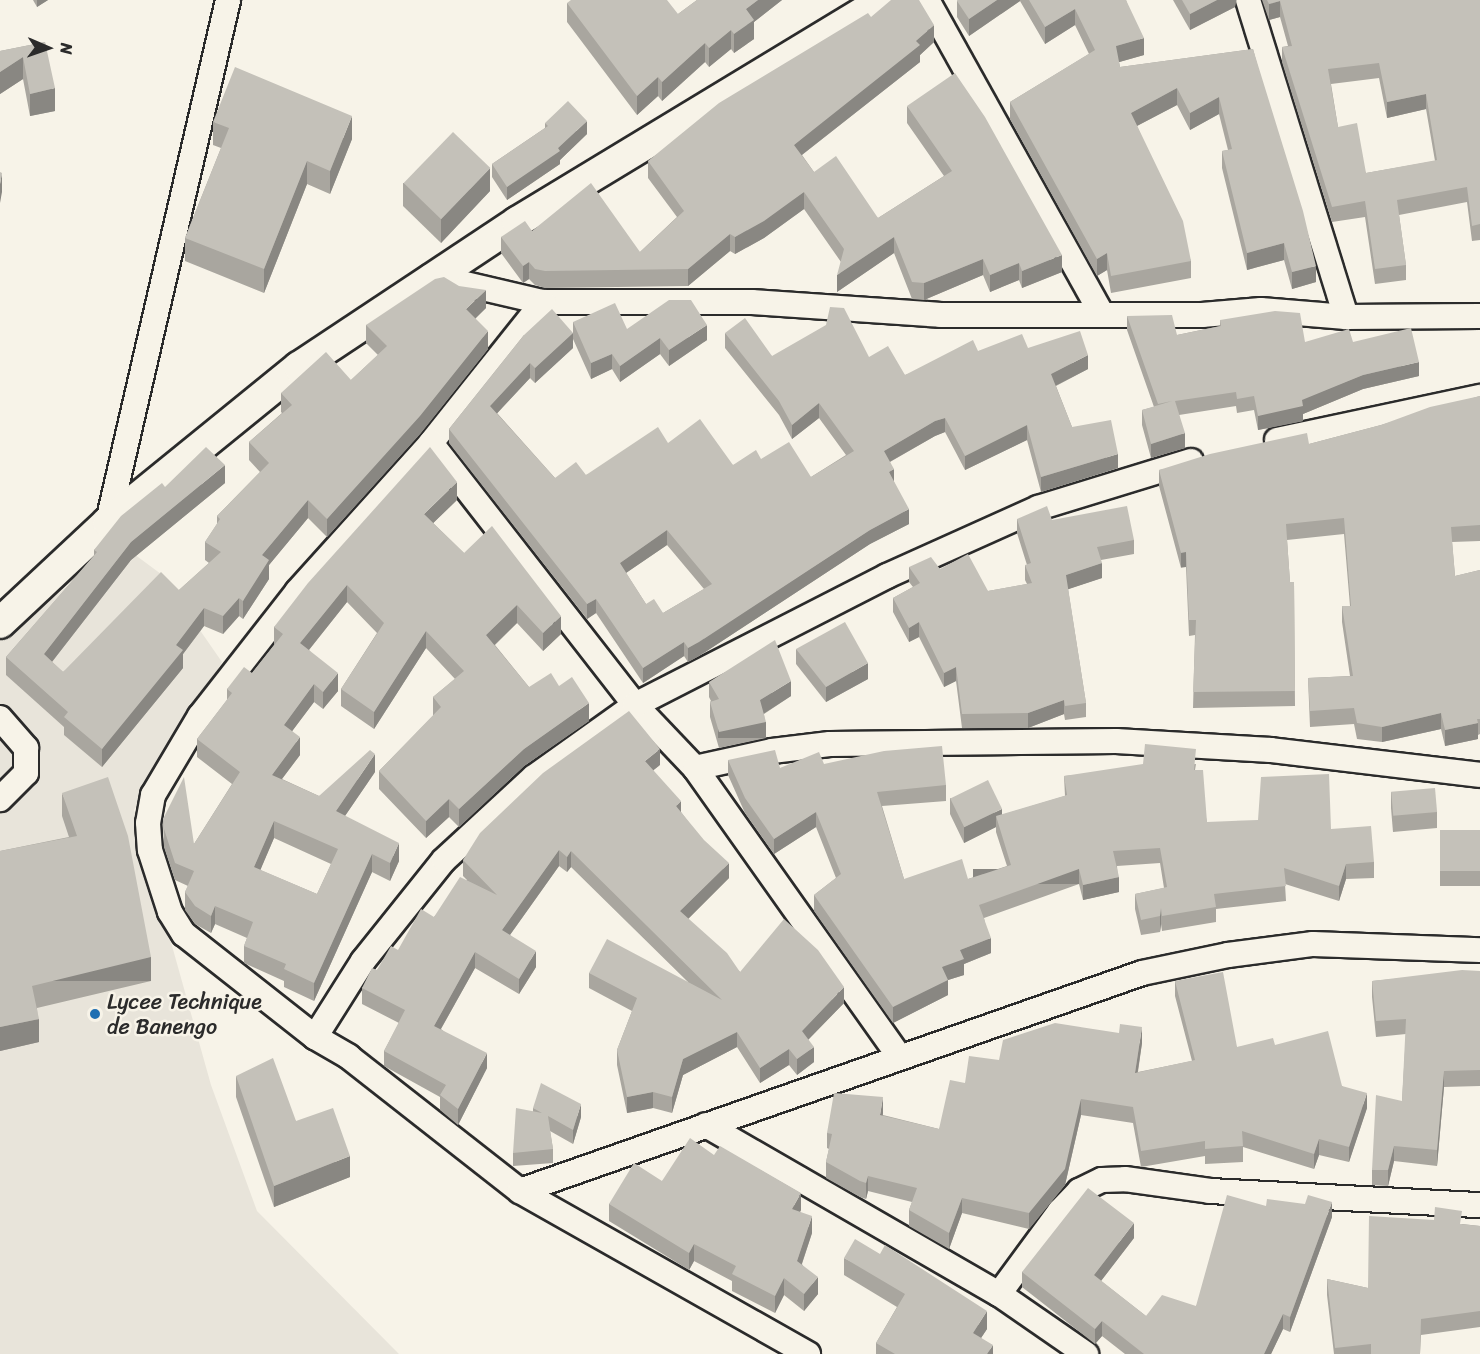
<!DOCTYPE html>
<html>
<head>
<meta charset="utf-8">
<style>
  body { margin:0 }
  #map { position:relative; width:1480px; height:1354px; overflow:hidden; background:#f7f3e8; font-family:Sriracha,sans-serif }
  div>[style] { position:absolute }
  .built>* { inset:0; background:#e8e4da }
  .roads { filter:drop-shadow(2px 0 #2b2b2b) drop-shadow(-2px 0 #2b2b2b) drop-shadow(0 2px #2b2b2b) drop-shadow(0 -2px #2b2b2b) }
  .minor>* { height:24px; margin:-12px; padding:0 12px; transform-origin:12px; border-radius:12px; background:#f7f3e8 }
  .tertiary>* { height:30px; margin:-15px; padding:0 15px; transform-origin:15px; border-radius:15px; background:#f7f3e8 }
  .wall>* { inset:0; background:#a9a69f; transform-origin:0 0 }
  .shaded-wall>* { inset:0; background:#898782; transform-origin:0 0 }
  .building>* { inset:0; background:#c4c1b9; transform-origin:0 0 }
  .dots>* { width:16px; height:16px; translate:-50% -50%; box-sizing:border-box; border:3px solid #f7f3e8; border-radius:50% }
  span { translate:-50% -50%; white-space:nowrap; text-align:center; line-height:1.15; -webkit-text-stroke:5px #f7f3e8; paint-order:stroke }
  .poi-label { font-size:22px; color:#2b2b2b }
  .left { translate:0 -50%; text-align:left }
  .north { position:absolute; left:18px; top:18px; width:60px; height:60px; -webkit-text-stroke:4px #f7f3e8; paint-order:stroke; rotate:92deg; font-size:16px; font-weight:700; line-height:24px; text-align:center; color:#2b2b2b }
  .north::after { content:''; display:block; margin:auto; width:21px; height:27px; background:#2b2b2b; clip-path:polygon(50% 0,100% 100%,50% 72%,0 100%) }
</style>
</head>
<body>
<div id="map">
  <div class="built">
    <i style="clip-path:polygon(115px 540px,161px 574px,222px 662px,134px 810px,211px 1085px,257px 1211px,399px 1354px,0 1354px,0 641px,81px 575px)"></i>
  </div>
  <div class="roads">
    <div class="minor">
      <i style="left:927px;top:0;width:359px;rotate:60.9deg"></i>
      <i style="left:1248px;top:0;width:332px;rotate:72.8deg"></i>
      <i style="left:431px;top:276px;width:115px;rotate:13.1deg"></i>
      <i style="left:543px;top:302px;width:209px"></i>
      <i style="left:752px;top:302px;width:189px;rotate:3.9deg"></i>
      <i style="left:941px;top:315px;width:261px"></i>
      <i style="left:1202px;top:315px;width:59px;rotate:-4.8deg"></i>
      <i style="left:1261px;top:310px;width:85px;rotate:4.7deg"></i>
      <i style="left:1346px;top:317px;width:134px;rotate:-0.4deg"></i>
      <i style="left:543px;top:302px;width:180px;rotate:128.5deg"></i>
      <i style="left:431px;top:443px;width:200px;rotate:132deg"></i>
      <i style="left:297px;top:592px;width:157px;rotate:128deg"></i>
      <i style="left:200px;top:716px;width:92px;rotate:120.7deg"></i>
      <i style="left:153px;top:795px;width:28px;rotate:100deg"></i>
      <i style="left:148px;top:823px;width:27px;rotate:86deg"></i>
      <i style="left:150px;top:850px;width:65px;rotate:72.1deg"></i>
      <i style="left:170px;top:912px;width:26px;rotate:58deg"></i>
      <i style="left:184px;top:934px;width:167px;rotate:38.2deg"></i>
      <i style="left:315px;top:1037px;width:39px;rotate:30deg"></i>
      <i style="left:349px;top:1057px;width:217px;rotate:38.1deg"></i>
      <i style="left:520px;top:1191px;width:331px;rotate:29.5deg"></i>
      <i style="left:1277px;top:440px;width:208px;rotate:-12deg"></i>
      <i style="left:431px;top:443px;width:332px;rotate:52.1deg"></i>
      <i style="left:635px;top:705px;width:87px;rotate:46.4deg"></i>
      <i style="left:695px;top:768px;width:354px;rotate:54.7deg"></i>
      <i style="left:108px;top:522px;width:536px;rotate:-77.05deg"></i>
      <i style="left:0;top:718px;width:40px;rotate:49deg"></i>
      <i style="left:26px;top:748px;width:25px;rotate:90deg"></i>
      <i style="left:26px;top:773px;width:37px;rotate:135deg"></i>
      <i style="left:695px;top:768px;width:79px;rotate:-12.4deg"></i>
      <i style="left:772px;top:751px;width:58px;rotate:-6.9deg"></i>
      <i style="left:830px;top:744px;width:286px;rotate:-0.6deg"></i>
      <i style="left:1116px;top:741px;width:155px;rotate:3.3deg"></i>
      <i style="left:1271px;top:750px;width:210px;rotate:6.8deg"></i>
      <i style="left:315px;top:1037px;width:90px;rotate:-57.7deg"></i>
      <i style="left:363px;top:961px;width:129px;rotate:-51.3deg"></i>
      <i style="left:444px;top:860px;width:122px;rotate:-42.7deg"></i>
      <i style="left:534px;top:777px;width:124px;rotate:-35.5deg"></i>
      <i style="left:635px;top:705px;width:283px;rotate:-27.1deg"></i>
      <i style="left:887px;top:576px;width:166px;rotate:-24.2deg"></i>
      <i style="left:1038px;top:508px;width:160px;rotate:-17.1deg"></i>
      <i style="left:706px;top:1125px;width:338px;rotate:30deg"></i>
      <i style="left:999px;top:1294px;width:106px;rotate:34.6deg"></i>
      <i style="left:520px;top:1191px;width:659px;rotate:-19.31deg"></i>
      <i style="left:1142px;top:973px;width:88px;rotate:-11.8deg"></i>
      <i style="left:1228px;top:955px;width:86px;rotate:-7.4deg"></i>
      <i style="left:1313px;top:944px;width:167px;rotate:2.1deg"></i>
      <i style="left:999px;top:1294px;width:103px;rotate:-53.7deg"></i>
      <i style="left:1060px;top:1211px;width:28px;rotate:-46deg"></i>
      <i style="left:1079px;top:1191px;width:25px;rotate:-26deg"></i>
      <i style="left:1102px;top:1180px;width:23px;rotate:-2deg"></i>
      <i style="left:1125px;top:1179px;width:86px;rotate:8deg"></i>
      <i style="left:1210px;top:1191px;width:270px;rotate:3deg"></i>
    </div>
    <div class="tertiary">
      <i style="left:0;top:623px;width:148px;rotate:-43.1deg"></i>
      <i style="left:108px;top:522px;width:246px;rotate:-39.1deg"></i>
      <i style="left:299px;top:367px;width:262px;rotate:-33.6deg"></i>
      <i style="left:517px;top:222px;width:429px;rotate:-31.2deg"></i>
    </div>
  </div>
  <div class="wall">
    <i style="clip-path:polygon(33px 0,48px 0,37px 7px)"></i>
    <i style="clip-path:polygon(697px 0,782px 0,754px 22px,754px 39px,734px 53px,731px 49px,709px 67px,705px 62px,662px 101px,658px 96px,637px 115px,567px 22px,567px 3px,678px 14px)"></i>
    <i style="clip-path:polygon(958px 0,1126px 0,1144px 55px,1119px 62px,1120px 67px,1253px 49px,1316px 282px,1292px 289px,1284px 260px,1247px 270px,1222px 168px,1222px 151px,1228px 150px,1219px 114px,1190px 130px,1177px 105px,1137px 126px,1191px 261px,1191px 278px,1111px 293px,1107px 270px,1097px 276px,1010px 119px,1010px 102px,1089px 54px,1075px 25px,1045px 44px,1020px 1px,969px 36px,957px 17px,957px 1px)"></i>
    <i style="clip-path:polygon(1173px 0,1236px 0,1235px 7px,1190px 30px)"></i>
    <i style="clip-path:polygon(evenodd,1262px 0,1480px 0,1480px 240px,1472px 241px,1467px 202px,1399px 215px,1406px 265px,1406px 280px,1375px 284px,1365px 217px,1332px 222px,1282px 62px,1282px 47px,1288px 46px,1280px 17px,1269px 20px,1262px 0,1379px 78px,1387px 118px,1426px 109px,1435px 161px,1366px 173px,1338px 127px,1331px 84px,1379px 78px)"></i>
    <i style="clip-path:polygon(871px 17px,934px 42px,920px 55px,920px 62px,802px 155px,814px 172px,878px 218px,944px 176px,907px 123px,907px 106px,1062px 272px,1022px 288px,1019px 280px,990px 292px,983px 275px,924px 300px,912px 299px,894px 253px,837px 292px,841px 262px,804px 209px,764px 238px,735px 254px,730px 251px,688px 286px,545px 288px,535px 285px,529px 279px,523px 283px,501px 253px,501px 237px,532px 231px,640px 252px,677px 217px,648px 178px,648px 161px)"></i>
    <i style="clip-path:polygon(45px 42px,55px 111px,30px 116px,23px 79px,0 94px,0 51px)"></i>
    <i style="clip-path:polygon(213px 122px,352px 139px,330px 194px,307px 184px,264px 293px,185px 261px,185px 238px,221px 148px,213px 145px)"></i>
    <i style="clip-path:polygon(545px 123px,587px 134px,560px 160px,560px 164px,507px 200px,492px 177px,492px 164px,545px 128px)"></i>
    <i style="clip-path:polygon(403px 183px,490px 191px,441px 243px,403px 206px)"></i>
    <i style="clip-path:polygon(486px 308px,475px 318px,488px 349px,420px 434px,327px 537px,308px 518px,269px 565px,269px 579px,243px 619px,239px 616px,223px 634px,204px 626px,183px 654px,183px 668px,102px 767px,64px 735px,64px 727px,6px 675px,6px 657px,94px 556px,94px 550px,165px 487px,225px 483px,131px 560px,52px 662px,63px 672px,179px 590px,209px 563px,205px 560px,205px 542px,217px 524px,217px 516px,260px 472px,249px 460px,249px 442px,282px 413px,281px 412px,281px 393px,351px 380px,378px 355px,366px 343px,366px 325px)"></i>
    <i style="clip-path:polygon(1127px 316px,1177px 335px,1220px 326px,1220px 320px,1305px 342px,1353px 342px,1419px 376px,1363px 389px,1303px 414px,1303px 421px,1258px 430px,1254px 410px,1237px 413px,1236px 406px,1179px 415px,1185px 448px,1151px 458px,1142px 425px,1142px 410px,1154px 407px,1127px 330px)"></i>
    <i style="clip-path:polygon(evenodd,573px 322px,707px 340px,669px 366px,660px 354px,620px 382px,612px 369px,591px 379px,573px 339px,573px 348px,535px 383px,530px 378px,497px 413px,555px 478px,586px 475px,668px 443px,733px 465px,761px 459px,811px 477px,846px 455px,819px 418px,792px 439px,779px 415px,725px 348px,725px 333px,772px 356px,869px 357px,905px 375px,978px 351px,1028px 348px,1088px 369px,1056px 386px,1072px 427px,1118px 468px,1041px 492px,1027px 440px,965px 470px,945px 432px,935px 436px,890px 462px,894px 482px,909px 524px,870px 544px,699px 656px,688px 662px,684px 656px,643px 683px,596px 613px,587px 619px,449px 443px,449px 429px,524px 335px,573px 333px,573px 322px,667px 545px,704px 589px,663px 613px,646px 604px,626px 573px,667px 545px)"></i>
    <i style="clip-path:polygon(1480px 396px,1480px 541px,1452px 542px,1455px 576px,1480px 570px,1480px 734px,1478px 735px,1478px 739px,1445px 746px,1441px 729px,1382px 742px,1357px 739px,1354px 724px,1310px 727px,1308px 678px,1350px 676px,1342px 622px,1342px 606px,1350px 606px,1344px 534px,1287px 540px,1290px 582px,1294px 582px,1295px 706px,1193px 708px,1195px 635px,1189px 636px,1186px 567px,1181px 568px,1159px 486px,1159px 470px,1309px 444px,1381px 425px)"></i>
    <i style="clip-path:polygon(evenodd,457px 500px,433px 523px,464px 553px,561px 634px,543px 651px,517px 623px,495px 645px,529px 687px,559px 686px,589px 721px,524px 766px,459px 827px,449px 817px,426px 838px,379px 789px,379px 771px,433px 716px,433px 697px,455px 679px,426px 648px,374px 729px,341px 706px,341px 689px,377px 633px,347px 602px,309px 650px,338px 691px,323px 709px,314px 702px,292px 731px,300px 755px,282px 779px,319px 796px,375px 772px,345px 816px,399px 861px,390px 881px,372px 872px,314px 1001px,284px 987px,284px 981px,244px 963px,244px 946px,247px 938px,215px 924px,211px 933px,195px 924px,185px 910px,185px 892px,188px 886px,175px 880px,164px 847px,163px 819px,194px 844px,232px 784px,197px 757px,197px 739px,227px 700px,227px 689px,252px 673px,274px 645px,274px 627px,457px 500px,274px 838px,331px 864px,317px 894px,260px 870px,274px 838px)"></i>
    <i style="clip-path:polygon(1017px 519px,1052px 520px,1134px 540px,1134px 554px,1101px 560px,1102px 578px,1068px 589px,1086px 703px,1086px 717px,1065px 720px,1064px 714px,1028px 728px,962px 728px,956px 681px,944px 687px,919px 637px,909px 642px,893px 612px,893px 598px,913px 587px,909px 582px,909px 567px,940px 569px,988px 591px,1027px 584px,1025px 580px,1025px 565px,1027px 565px,1017px 533px)"></i>
    <i style="clip-path:polygon(796px 649px,868px 679px,826px 702px,796px 664px)"></i>
    <i style="clip-path:polygon(709px 682px,791px 696px,764px 714px,766px 738px,719px 748px,710px 717px,710px 702px,711px 701px,709px 697px)"></i>
    <i style="clip-path:polygon(728px 760px,780px 768px,824px 764px,946px 785px,946px 801px,882px 806px,904px 879px,968px 879px,1007px 866px,996px 832px,996px 827px,964px 843px,950px 814px,950px 798px,1002px 815px,1065px 796px,1064px 776px,1196px 764px,1195px 770px,1207px 822px,1331px 829px,1374px 862px,1374px 878px,1346px 879px,1339px 901px,1285px 884px,1286px 901px,1216px 909px,1216px 922px,1162px 931px,1161px 924px,1160px 932px,1141px 935px,1135px 909px,1135px 894px,1164px 888px,1160px 863px,1117px 866px,1119px 892px,1083px 900px,1079px 884px,984px 918px,991px 953px,964px 964px,964px 975px,948px 980px,948px 995px,893px 1023px,814px 911px,814px 895px,836px 878px,816px 827px,774px 854px,745px 813px,728px 775px)"></i>
    <i style="clip-path:polygon(660px 765px,653px 770px,681px 812px,729px 878px,688px 919px,740px 972px,844px 1003px,808px 1040px,814px 1062px,797px 1075px,789px 1065px,760px 1083px,737px 1047px,683px 1075px,672px 1113px,653px 1108px,627px 1113px,617px 1065px,617px 1050px,632px 1011px,589px 988px,589px 973px,688px 982px,571px 867px,567px 872px,559px 866px,510px 935px,536px 967px,519px 994px,475px 968px,441px 1029px,487px 1068px,458px 1125px,440px 1110px,440px 1097px,384px 1066px,384px 1051px,399px 1023px,362px 1004px,362px 988px,377px 970px,434px 917px,467px 880px,463px 876px,463px 860px)"></i>
    <i style="clip-path:polygon(1391px 792px,1437px 812px,1437px 828px,1393px 832px,1391px 808px)"></i>
    <i style="clip-path:polygon(62px 793px,151px 981px,37px 1008px,39px 1042px,0 1051px,0 851px,69px 837px,62px 816px)"></i>
    <i style="left:1480px;top:830px;width:56px;height:40px;rotate:90deg"></i>
    <i style="clip-path:polygon(1480px 971px,1480px 1086px,1444px 1087px,1437px 1166px,1394px 1161px,1388px 1186px,1372px 1185px,1372px 1170px,1402px 1101px,1406px 1034px,1376px 1037px,1372px 997px,1372px 981px)"></i>
    <i style="clip-path:polygon(1175px 981px,1237px 1047px,1275px 1045px,1342px 1086px,1367px 1108px,1349px 1162px,1319px 1155px,1314px 1169px,1243px 1147px,1243px 1162px,1205px 1164px,1205px 1156px,1141px 1167px,1133px 1123px,1081px 1115px,1065px 1185px,1029px 1229px,962px 1213px,949px 1249px,909px 1226px,909px 1210px,912px 1202px,868px 1191px,866px 1199px,860px 1197px,826px 1178px,826px 1162px,829px 1149px,827px 1148px,827px 1133px,883px 1113px,883px 1115px,939px 1129px,965px 1083px,999px 1060px,1142px 1043px,1138px 1072px,1192px 1061px,1175px 996px)"></i>
    <i style="clip-path:polygon(236px 1076px,296px 1121px,350px 1177px,274px 1207px,236px 1097px)"></i>
    <i style="clip-path:polygon(533px 1108px,581px 1117px,573px 1144px,550px 1131px,553px 1149px,553px 1163px,513px 1166px,513px 1153px,533px 1111px)"></i>
    <i style="clip-path:polygon(714px 1155px,801px 1210px,800px 1212px,812px 1233px,802px 1264px,818px 1294px,804px 1311px,784px 1295px,775px 1313px,732px 1291px,732px 1281px,694px 1261px,689px 1270px,609px 1221px,609px 1204px,662px 1181px)"></i>
    <i style="clip-path:polygon(1266px 1206px,1332px 1217px,1290px 1332px,1283px 1329px,1271px 1354px,1125px 1354px,1102px 1336px,1095px 1344px,1022px 1287px,1022px 1272px,1134px 1238px,1101px 1281px,1146px 1316px,1196px 1306px)"></i>
    <i style="clip-path:polygon(1462px 1224px,1480px 1226px,1480px 1327px,1421px 1335px,1420px 1354px,1334px 1354px,1327px 1295px,1327px 1279px,1368px 1288px)"></i>
    <i style="clip-path:polygon(844px 1258px,987px 1329px,981px 1338px,993px 1354px,876px 1354px,876px 1343px,897px 1307px,844px 1275px)"></i>
  </div>
  <div class="shaded-wall">
    <i style="clip-path:polygon(37px 0,48px 0,37px 7px)"></i>
    <i style="clip-path:polygon(758px 0,782px 0,754px 22px,754px 39px,734px 53px,734px 34px,746px 9px)"></i>
    <i style="clip-path:polygon(997px 0,1020px 0,1020px 1px,969px 36px,969px 19px)"></i>
    <i style="clip-path:polygon(1217px 0,1236px 0,1235px 7px,1190px 30px,1190px 14px)"></i>
    <i style="clip-path:polygon(1280px 1px,1280px 17px,1269px 20px,1269px 4px)"></i>
    <i style="clip-path:polygon(1075px 9px,1075px 25px,1045px 44px,1045px 27px)"></i>
    <i style="clip-path:polygon(934px 25px,934px 42px,920px 55px,920px 62px,794px 161px,794px 145px)"></i>
    <i style="clip-path:polygon(731px 30px,731px 49px,709px 67px,709px 48px)"></i>
    <i style="clip-path:polygon(1144px 38px,1144px 55px,1116px 63px,1116px 46px)"></i>
    <i style="clip-path:polygon(705px 43px,705px 62px,662px 101px,662px 82px)"></i>
    <i style="clip-path:polygon(23px 57px,23px 79px,0 94px,0 72px)"></i>
    <i style="clip-path:polygon(658px 77px,658px 96px,637px 115px,637px 96px)"></i>
    <i style="clip-path:polygon(55px 88px,55px 111px,30px 116px,30px 94px)"></i>
    <i style="clip-path:polygon(1177px 88px,1177px 105px,1131px 129px,1131px 113px)"></i>
    <i style="clip-path:polygon(1426px 94px,1426px 109px,1387px 118px,1387px 102px)"></i>
    <i style="clip-path:polygon(1219px 97px,1219px 114px,1190px 130px,1190px 113px)"></i>
    <i style="clip-path:polygon(352px 116px,352px 139px,330px 194px,330px 171px)"></i>
    <i style="clip-path:polygon(587px 121px,587px 134px,560px 160px,560px 164px,507px 200px,507px 187px,558px 148px)"></i>
    <i style="clip-path:polygon(307px 161px,307px 184px,264px 293px,264px 269px)"></i>
    <i style="clip-path:polygon(490px 168px,490px 191px,441px 243px,441px 219px)"></i>
    <i style="clip-path:polygon(2px 173px,2px 192px,0 203px,0 184px)"></i>
    <i style="clip-path:polygon(804px 192px,804px 209px,764px 238px,735px 254px,735px 237px)"></i>
    <i style="clip-path:polygon(730px 234px,730px 251px,688px 286px,688px 269px)"></i>
    <i style="clip-path:polygon(894px 237px,894px 253px,837px 292px,837px 275px)"></i>
    <i style="clip-path:polygon(1284px 243px,1284px 260px,1247px 270px,1247px 253px)"></i>
    <i style="clip-path:polygon(1107px 253px,1107px 270px,1097px 276px,1097px 259px)"></i>
    <i style="clip-path:polygon(1062px 255px,1062px 272px,1022px 288px,1022px 271px)"></i>
    <i style="clip-path:polygon(983px 259px,983px 275px,924px 300px,924px 283px)"></i>
    <i style="clip-path:polygon(529px 262px,529px 279px,523px 283px,523px 266px)"></i>
    <i style="clip-path:polygon(1019px 263px,1019px 280px,990px 292px,990px 275px)"></i>
    <i style="clip-path:polygon(1316px 266px,1316px 282px,1292px 289px,1292px 272px)"></i>
    <i style="clip-path:polygon(486px 290px,486px 308px,466px 328px,466px 309px)"></i>
    <i style="clip-path:polygon(707px 325px,707px 340px,669px 366px,669px 350px)"></i>
    <i style="clip-path:polygon(488px 331px,488px 349px,420px 434px,327px 537px,327px 519px)"></i>
    <i style="clip-path:polygon(573px 333px,573px 348px,535px 383px,535px 368px)"></i>
    <i style="clip-path:polygon(660px 338px,660px 354px,620px 382px,620px 366px)"></i>
    <i style="clip-path:polygon(612px 354px,612px 369px,591px 379px,591px 363px)"></i>
    <i style="clip-path:polygon(1088px 355px,1088px 369px,1051px 388px,1051px 374px)"></i>
    <i style="clip-path:polygon(1419px 362px,1419px 376px,1363px 389px,1303px 414px,1303px 421px,1258px 430px,1258px 416px,1363px 375px)"></i>
    <i style="clip-path:polygon(530px 363px,530px 378px,490px 421px,490px 406px)"></i>
    <i style="clip-path:polygon(819px 403px,819px 418px,792px 439px,792px 425px)"></i>
    <i style="clip-path:polygon(945px 418px,945px 432px,935px 436px,884px 465px,884px 451px,935px 421px)"></i>
    <i style="clip-path:polygon(1027px 425px,1027px 440px,965px 470px,965px 456px)"></i>
    <i style="clip-path:polygon(1185px 433px,1185px 448px,1151px 458px,1151px 444px)"></i>
    <i style="clip-path:polygon(1118px 454px,1118px 468px,1041px 492px,1041px 477px)"></i>
    <i style="clip-path:polygon(225px 465px,225px 483px,131px 560px,44px 672px,44px 654px,131px 542px)"></i>
    <i style="clip-path:polygon(894px 469px,894px 484px,889px 472px)"></i>
    <i style="clip-path:polygon(457px 482px,457px 500px,424px 532px,424px 514px)"></i>
    <i style="clip-path:polygon(308px 500px,308px 518px,269px 565px,269px 579px,243px 619px,243px 601px,262px 555px)"></i>
    <i style="clip-path:polygon(909px 509px,909px 524px,870px 544px,699px 656px,688px 662px,688px 648px,870px 530px)"></i>
    <i style="clip-path:polygon(667px 530px,667px 545px,620px 577px,620px 563px)"></i>
    <i style="left:1186px;top:552px;width:15px;height:5px;rotate:90deg"></i>
    <i style="clip-path:polygon(1102px 563px,1102px 578px,1066px 590px,1066px 575px)"></i>
    <i style="clip-path:polygon(347px 585px,347px 602px,300px 661px,300px 643px)"></i>
    <i style="clip-path:polygon(239px 598px,239px 616px,223px 634px,223px 616px)"></i>
    <i style="clip-path:polygon(596px 599px,596px 613px,587px 619px,587px 604px)"></i>
    <i style="clip-path:polygon(517px 605px,517px 623px,486px 653px,486px 635px)"></i>
    <i style="clip-path:polygon(204px 608px,204px 626px,183px 654px,183px 668px,102px 767px,102px 749px,176px 645px)"></i>
    <i style="clip-path:polygon(561px 616px,561px 634px,543px 651px,543px 633px)"></i>
    <i style="clip-path:polygon(919px 622px,919px 637px,909px 642px,909px 628px)"></i>
    <i style="clip-path:polygon(426px 631px,426px 648px,374px 729px,374px 712px)"></i>
    <i style="clip-path:polygon(684px 642px,684px 656px,643px 683px,643px 668px)"></i>
    <i style="clip-path:polygon(868px 663px,868px 679px,826px 702px,826px 687px)"></i>
    <i style="clip-path:polygon(956px 667px,956px 681px,944px 687px,944px 673px)"></i>
    <i style="clip-path:polygon(338px 673px,338px 691px,323px 709px,323px 692px)"></i>
    <i style="clip-path:polygon(791px 681px,791px 696px,760px 716px,760px 700px)"></i>
    <i style="clip-path:polygon(314px 684px,314px 702px,284px 742px,284px 725px)"></i>
    <i style="clip-path:polygon(1064px 700px,1064px 714px,1028px 728px,1028px 713px)"></i>
    <i style="clip-path:polygon(589px 703px,589px 721px,524px 766px,459px 827px,459px 809px,524px 749px)"></i>
    <i style="clip-path:polygon(1441px 713px,1441px 729px,1382px 742px,1382px 727px)"></i>
    <i style="left:766px;top:722px;width:16px;height:48px;rotate:90deg"></i>
    <i style="clip-path:polygon(1478px 723px,1478px 739px,1445px 746px,1445px 730px)"></i>
    <i style="clip-path:polygon(300px 737px,300px 755px,272px 792px,272px 775px)"></i>
    <i style="clip-path:polygon(660px 749px,660px 765px,645px 777px,645px 761px)"></i>
    <i style="clip-path:polygon(375px 754px,375px 772px,336px 829px,336px 811px)"></i>
    <i style="clip-path:polygon(449px 799px,449px 817px,426px 838px,426px 821px)"></i>
    <i style="clip-path:polygon(681px 801px,681px 816px,676px 806px)"></i>
    <i style="clip-path:polygon(1002px 809px,1002px 824px,996px 816px,996px 827px,964px 843px,964px 827px)"></i>
    <i style="clip-path:polygon(816px 812px,816px 827px,774px 854px,774px 839px)"></i>
    <i style="clip-path:polygon(274px 821px,274px 838px,254px 885px,254px 867px)"></i>
    <i style="clip-path:polygon(399px 843px,399px 861px,390px 881px,390px 863px)"></i>
    <i style="clip-path:polygon(559px 850px,559px 866px,502px 946px,502px 930px)"></i>
    <i style="clip-path:polygon(571px 851px,571px 867px,567px 872px,567px 857px)"></i>
    <i style="clip-path:polygon(372px 854px,372px 872px,314px 1001px,314px 983px)"></i>
    <i style="clip-path:polygon(729px 863px,729px 878px,680px 927px,680px 911px)"></i>
    <i style="clip-path:polygon(1346px 864px,1346px 879px,1339px 901px,1339px 886px)"></i>
    <i style="left:1079px;top:869px;width:15px;height:106px;rotate:90deg"></i>
    <i style="clip-path:polygon(1119px 877px,1119px 892px,1083px 900px,1083px 885px)"></i>
    <i style="clip-path:polygon(215px 906px,215px 924px,211px 933px,211px 916px)"></i>
    <i style="clip-path:polygon(1161px 908px,1161px 924px,1160px 932px,1160px 916px)"></i>
    <i style="clip-path:polygon(991px 938px,991px 953px,964px 964px,964px 975px,948px 980px,948px 995px,893px 1023px,893px 1007px,942px 967px,960px 950px)"></i>
    <i style="clip-path:polygon(536px 951px,536px 967px,519px 994px,519px 979px)"></i>
    <i style="clip-path:polygon(475px 952px,475px 968px,434px 1041px,434px 1026px)"></i>
    <i style="left:151px;top:957px;width:24px;height:122px;rotate:90deg"></i>
    <i style="clip-path:polygon(844px 987px,844px 1003px,802px 1046px,802px 1031px)"></i>
    <i style="clip-path:polygon(39px 1019px,39px 1042px,0 1051px,0 1027px)"></i>
    <i style="clip-path:polygon(1142px 1027px,1142px 1043px,1135px 1089px,1135px 1073px)"></i>
    <i style="clip-path:polygon(737px 1032px,737px 1047px,683px 1075px,672px 1113px,672px 1097px,683px 1059px)"></i>
    <i style="clip-path:polygon(814px 1047px,814px 1062px,797px 1075px,797px 1059px)"></i>
    <i style="clip-path:polygon(789px 1049px,789px 1065px,760px 1083px,760px 1068px)"></i>
    <i style="clip-path:polygon(487px 1053px,487px 1068px,458px 1125px,458px 1109px)"></i>
    <i style="clip-path:polygon(1444px 1071px,1444px 1087px,1437px 1166px,1437px 1150px)"></i>
    <i style="clip-path:polygon(653px 1092px,653px 1108px,627px 1113px,627px 1097px)"></i>
    <i style="clip-path:polygon(1367px 1093px,1367px 1108px,1349px 1162px,1349px 1147px)"></i>
    <i style="clip-path:polygon(883px 1097px,883px 1113px,880px 1130px,880px 1115px)"></i>
    <i style="clip-path:polygon(1081px 1099px,1081px 1115px,1065px 1185px,1029px 1229px,1029px 1213px)"></i>
    <i style="clip-path:polygon(581px 1104px,581px 1117px,573px 1144px,573px 1130px)"></i>
    <i style="clip-path:polygon(1319px 1139px,1319px 1155px,1314px 1169px,1314px 1154px)"></i>
    <i style="clip-path:polygon(1394px 1146px,1394px 1161px,1388px 1186px,1388px 1170px)"></i>
    <i style="clip-path:polygon(350px 1156px,350px 1177px,274px 1207px,274px 1186px)"></i>
    <i style="clip-path:polygon(868px 1176px,868px 1191px,866px 1199px,866px 1183px)"></i>
    <i style="clip-path:polygon(801px 1193px,801px 1210px,792px 1226px,792px 1209px)"></i>
    <i style="clip-path:polygon(962px 1198px,962px 1213px,949px 1249px,949px 1233px)"></i>
    <i style="clip-path:polygon(1332px 1202px,1332px 1217px,1290px 1332px,1290px 1317px)"></i>
    <i style="clip-path:polygon(812px 1216px,812px 1233px,797px 1278px,797px 1261px)"></i>
    <i style="clip-path:polygon(1134px 1223px,1134px 1238px,1094px 1290px,1094px 1275px)"></i>
    <i style="clip-path:polygon(694px 1244px,694px 1261px,689px 1270px,689px 1253px)"></i>
    <i style="clip-path:polygon(818px 1277px,818px 1294px,804px 1311px,804px 1294px)"></i>
    <i style="clip-path:polygon(784px 1278px,784px 1295px,775px 1313px,775px 1296px)"></i>
    <i style="clip-path:polygon(987px 1311px,987px 1329px,973px 1350px,973px 1333px)"></i>
    <i style="clip-path:polygon(1283px 1314px,1283px 1329px,1271px 1354px,1264px 1354px)"></i>
    <i style="clip-path:polygon(1102px 1321px,1102px 1336px,1095px 1344px,1095px 1329px)"></i>
    <i style="clip-path:polygon(993px 1345px,993px 1354px,987px 1354px)"></i>
  </div>
  <div class="building">
    <i style="clip-path:polygon(571px 0,667px 0,678px 14px,697px 0,758px 0,746px 9px,754px 20px,734px 34px,731px 30px,709px 48px,705px 43px,662px 82px,658px 77px,637px 96px,567px 3px)"></i>
    <i style="clip-path:polygon(891px 0,919px 0,934px 25px,916px 41px,920px 45px,794px 145px,814px 172px,836px 156px,878px 218px,952px 171px,907px 106px,955px 73px,985px 117px,1062px 255px,1022px 271px,1019px 263px,990px 275px,983px 259px,924px 283px,912px 282px,894px 237px,837px 275px,844px 249px,804px 192px,764px 221px,735px 237px,730px 234px,688px 269px,545px 271px,535px 269px,529px 262px,523px 266px,501px 237px,525px 221px,532px 231px,591px 183px,640px 252px,684px 211px,648px 161px,719px 103px,868px 13px,871px 17px)"></i>
    <i style="clip-path:polygon(958px 0,997px 0,969px 19px,957px 1px)"></i>
    <i style="clip-path:polygon(1029px 0,1126px 0,1144px 38px,1116px 46px,1120px 67px,1253px 49px,1303px 211px,1316px 266px,1292px 272px,1284px 243px,1247px 253px,1222px 151px,1232px 149px,1219px 97px,1190px 113px,1177px 88px,1131px 113px,1183px 221px,1191px 261px,1111px 276px,1107px 253px,1097px 259px,1010px 102px,1095px 50px,1075px 9px,1045px 27px)"></i>
    <i style="clip-path:polygon(1182px 0,1217px 0,1190px 14px)"></i>
    <i style="clip-path:polygon(evenodd,1267px 0,1480px 0,1480px 224px,1472px 226px,1467px 187px,1397px 200px,1406px 265px,1375px 269px,1365px 201px,1332px 207px,1282px 47px,1292px 46px,1280px 1px,1269px 4px,1267px 0,1379px 63px,1387px 102px,1426px 94px,1437px 160px,1366px 173px,1357px 123px,1338px 127px,1328px 69px,1379px 63px)"></i>
    <i style="clip-path:polygon(45px 42px,55px 88px,30px 94px,23px 57px,0 72px,0 51px)"></i>
    <i style="clip-path:polygon(235px 67px,352px 116px,330px 171px,307px 161px,264px 269px,185px 238px,229px 128px,213px 122px)"></i>
    <i style="clip-path:polygon(568px 101px,587px 121px,558px 148px,560px 151px,507px 187px,492px 164px,548px 126px,545px 123px)"></i>
    <i style="left:453px;top:132px;width:52px;height:71px;rotate:44deg"></i>
    <i style="clip-path:polygon(0 172px,2px 173px,0 184px)"></i>
    <i style="clip-path:polygon(444px 277px,459px 286px,486px 290px,466px 309px,488px 331px,420px 416px,327px 519px,308px 500px,262px 555px,269px 560px,243px 601px,239px 598px,223px 616px,204px 608px,176px 645px,183px 650px,102px 749px,64px 717px,68px 712px,6px 657px,97px 552px,94px 550px,121px 516px,162px 483px,165px 487px,206px 447px,225px 465px,131px 542px,44px 654px,63px 672px,161px 572px,179px 590px,221px 552px,205px 542px,220px 519px,217px 516px,269px 463px,249px 442px,292px 405px,281px 393px,326px 352px,351px 380px,387px 346px,366px 325px,435px 279px)"></i>
    <i style="clip-path:polygon(669px 300px,691px 300px,707px 325px,669px 350px,660px 338px,620px 366px,612px 354px,591px 363px,573px 322px,615px 303px,627px 329px)"></i>
    <i style="clip-path:polygon(evenodd,830px 307px,844px 308px,869px 357px,888px 346px,905px 375px,973px 340px,978px 351px,1022px 334px,1028px 348px,1080px 331px,1088px 355px,1051px 374px,1072px 427px,1111px 420px,1118px 454px,1041px 477px,1027px 425px,965px 456px,945px 418px,935px 421px,884px 451px,894px 469px,889px 472px,909px 509px,870px 530px,699px 642px,688px 648px,684px 642px,643px 668px,596px 599px,587px 604px,449px 429px,524px 335px,552px 309px,573px 333px,535px 368px,530px 363px,490px 406px,555px 478px,576px 462px,586px 475px,658px 427px,668px 443px,700px 419px,733px 465px,756px 450px,761px 459px,789px 442px,811px 477px,854px 451px,819px 403px,792px 425px,779px 401px,725px 333px,745px 318px,772px 356px,826px 325px,830px 307px,667px 530px,712px 584px,663px 613px,654px 599px,646px 604px,620px 563px,667px 530px)"></i>
    <i style="clip-path:polygon(1275px 311px,1300px 313px,1305px 342px,1349px 329px,1353px 342px,1411px 328px,1419px 362px,1363px 375px,1302px 400px,1303px 406px,1258px 416px,1254px 396px,1237px 399px,1236px 392px,1175px 401px,1185px 433px,1151px 444px,1142px 410px,1172px 401px,1158px 404px,1127px 316px,1172px 315px,1177px 335px,1221px 326px,1220px 320px)"></i>
    <i style="clip-path:polygon(1480px 396px,1480px 525px,1451px 527px,1455px 576px,1480px 570px,1480px 719px,1477px 719px,1478px 723px,1445px 730px,1441px 713px,1382px 727px,1357px 723px,1354px 708px,1310px 711px,1308px 678px,1353px 676px,1342px 606px,1351px 606px,1344px 518px,1286px 524px,1290px 582px,1294px 582px,1295px 691px,1193px 692px,1196px 620px,1189px 620px,1186px 552px,1181px 553px,1159px 470px,1210px 454px,1307px 433px,1309px 444px,1381px 425px,1430px 407px)"></i>
    <i style="clip-path:polygon(evenodd,430px 447px,457px 482px,424px 514px,464px 553px,492px 526px,561px 616px,543px 633px,517px 605px,486px 635px,529px 687px,551px 673px,559px 686px,572px 677px,589px 703px,524px 749px,459px 809px,449px 799px,426px 821px,379px 771px,441px 707px,433px 697px,464px 671px,426px 631px,374px 712px,341px 689px,384px 623px,347px 585px,300px 643px,338px 673px,323px 692px,314px 684px,284px 725px,300px 737px,272px 775px,319px 796px,370px 750px,375px 754px,336px 811px,399px 843px,390px 863px,372px 854px,314px 983px,284px 969px,286px 964px,244px 946px,253px 922px,215px 906px,211px 916px,195px 906px,185px 892px,194px 871px,175px 863px,164px 829px,163px 819px,184px 777px,194px 844px,240px 772px,197px 739px,232px 693px,227px 689px,244px 667px,252px 673px,283px 634px,274px 627px,308px 583px,430px 447px,274px 821px,338px 849px,317px 894px,254px 867px,274px 821px)"></i>
    <i style="clip-path:polygon(1047px 506px,1052px 520px,1127px 506px,1134px 540px,1097px 547px,1102px 563px,1066px 575px,1086px 703px,1065px 706px,1064px 700px,1028px 713px,962px 714px,956px 667px,944px 673px,919px 622px,909px 628px,893px 598px,920px 583px,909px 567px,931px 557px,940px 569px,968px 554px,988px 591px,1032px 583px,1025px 565px,1031px 563px,1017px 519px)"></i>
    <i style="clip-path:polygon(845px 622px,868px 663px,826px 687px,796px 649px)"></i>
    <i style="clip-path:polygon(775px 640px,791px 681px,760px 700px,766px 722px,719px 732px,710px 702px,719px 699px,709px 682px)"></i>
    <i style="clip-path:polygon(629px 711px,660px 749px,645px 761px,681px 801px,676px 806px,704px 840px,729px 863px,680px 911px,727px 953px,740px 972px,784px 919px,818px 950px,844px 987px,802px 1031px,814px 1047px,797px 1059px,789px 1049px,760px 1068px,737px 1032px,683px 1059px,672px 1097px,653px 1092px,627px 1097px,617px 1050px,637px 998px,589px 973px,607px 939px,722px 1000px,571px 851px,567px 857px,559px 850px,502px 930px,536px 951px,519px 979px,475px 952px,434px 1026px,487px 1053px,458px 1109px,440px 1095px,446px 1085px,384px 1051px,405px 1010px,362px 988px,372px 968px,377px 970px,391px 946px,398px 950px,421px 909px,434px 917px,460px 877px,497px 895px,463px 860px,480px 833px,543px 773px)"></i>
    <i style="clip-path:polygon(1145px 744px,1196px 749px,1194px 770px,1203px 770px,1207px 822px,1258px 820px,1261px 777px,1329px 774px,1331px 829px,1371px 826px,1374px 862px,1346px 864px,1339px 886px,1284px 868px,1286px 886px,1214px 894px,1216px 907px,1162px 916px,1161px 908px,1160px 916px,1141px 920px,1135px 894px,1167px 887px,1160px 848px,1113px 851px,1119px 877px,1083px 885px,1079px 869px,979px 905px,991px 938px,960px 950px,964px 959px,942px 967px,948px 980px,893px 1007px,814px 895px,841px 874px,816px 812px,774px 839px,745px 798px,728px 760px,775px 750px,780px 768px,819px 752px,824px 764px,884px 751px,942px 746px,946px 785px,877px 792px,904px 879px,962px 859px,968px 879px,1011px 865px,996px 816px,1067px 795px,1064px 776px,1143px 764px)"></i>
    <i style="clip-path:polygon(108px 777px,128px 836px,151px 957px,32px 986px,39px 1019px,0 1027px,0 851px,77px 836px,62px 793px)"></i>
    <i style="left:988px;top:780px;width:32px;height:42px;rotate:64deg"></i>
    <i style="left:1435px;top:788px;width:24px;height:44px;rotate:85deg"></i>
    <i style="left:1480px;top:830px;width:41px;height:40px;rotate:90deg"></i>
    <i style="clip-path:polygon(1462px 970px,1480px 971px,1480px 1070px,1444px 1071px,1437px 1150px,1394px 1146px,1388px 1170px,1372px 1170px,1376px 1095px,1402px 1101px,1406px 1019px,1376px 1021px,1372px 981px)"></i>
    <i style="clip-path:polygon(1223px 972px,1237px 1047px,1273px 1038px,1275px 1045px,1328px 1031px,1342px 1086px,1367px 1093px,1349px 1147px,1319px 1139px,1314px 1154px,1242px 1131px,1243px 1146px,1205px 1149px,1205px 1141px,1141px 1151px,1133px 1107px,1081px 1099px,1065px 1169px,1029px 1213px,962px 1198px,949px 1233px,909px 1210px,917px 1188px,868px 1176px,866px 1183px,860px 1181px,826px 1162px,832px 1134px,827px 1133px,834px 1093px,883px 1097px,880px 1115px,939px 1129px,950px 1080px,965px 1083px,969px 1056px,999px 1060px,1003px 1040px,1055px 1023px,1119px 1033px,1120px 1024px,1142px 1027px,1135px 1073px,1195px 1060px,1175px 981px)"></i>
    <i style="clip-path:polygon(273px 1058px,296px 1121px,333px 1108px,350px 1156px,274px 1186px,236px 1076px)"></i>
    <i style="clip-path:polygon(541px 1083px,581px 1104px,573px 1130px,548px 1116px,553px 1149px,513px 1153px,516px 1108px,542px 1113px,533px 1108px)"></i>
    <i style="clip-path:polygon(690px 1138px,714px 1155px,720px 1146px,801px 1193px,792px 1209px,812px 1216px,797px 1261px,818px 1277px,804px 1294px,784px 1278px,775px 1296px,732px 1274px,736px 1266px,694px 1244px,689px 1253px,609px 1204px,634px 1163px,662px 1181px)"></i>
    <i style="clip-path:polygon(1088px 1188px,1134px 1223px,1094px 1275px,1146px 1316px,1162px 1295px,1196px 1306px,1227px 1195px,1266px 1206px,1267px 1199px,1305px 1204px,1308px 1195px,1332px 1202px,1290px 1317px,1283px 1314px,1264px 1354px,1144px 1354px,1102px 1321px,1095px 1329px,1022px 1272px)"></i>
    <i style="clip-path:polygon(1435px 1207px,1462px 1211px,1460px 1224px,1480px 1226px,1480px 1311px,1421px 1319px,1420px 1354px,1371px 1354px,1371px 1344px,1335px 1348px,1327px 1279px,1368px 1288px,1369px 1216px,1434px 1220px)"></i>
    <i style="clip-path:polygon(855px 1239px,880px 1254px,885px 1245px,987px 1311px,973px 1333px,993px 1345px,987px 1354px,895px 1354px,876px 1343px,905px 1294px,844px 1258px)"></i>
  </div>
  <div class="dots">
    <i style="left:95px;top:1014px;background:#1f6fb2"></i>
  </div>
  <div class="poi-label">
    <span class="left" style="left:107px;top:1014px">Lycee Technique<br>de Banengo</span>
  </div>
  <div class="north">N</div>
</div>
</body>
</html>
